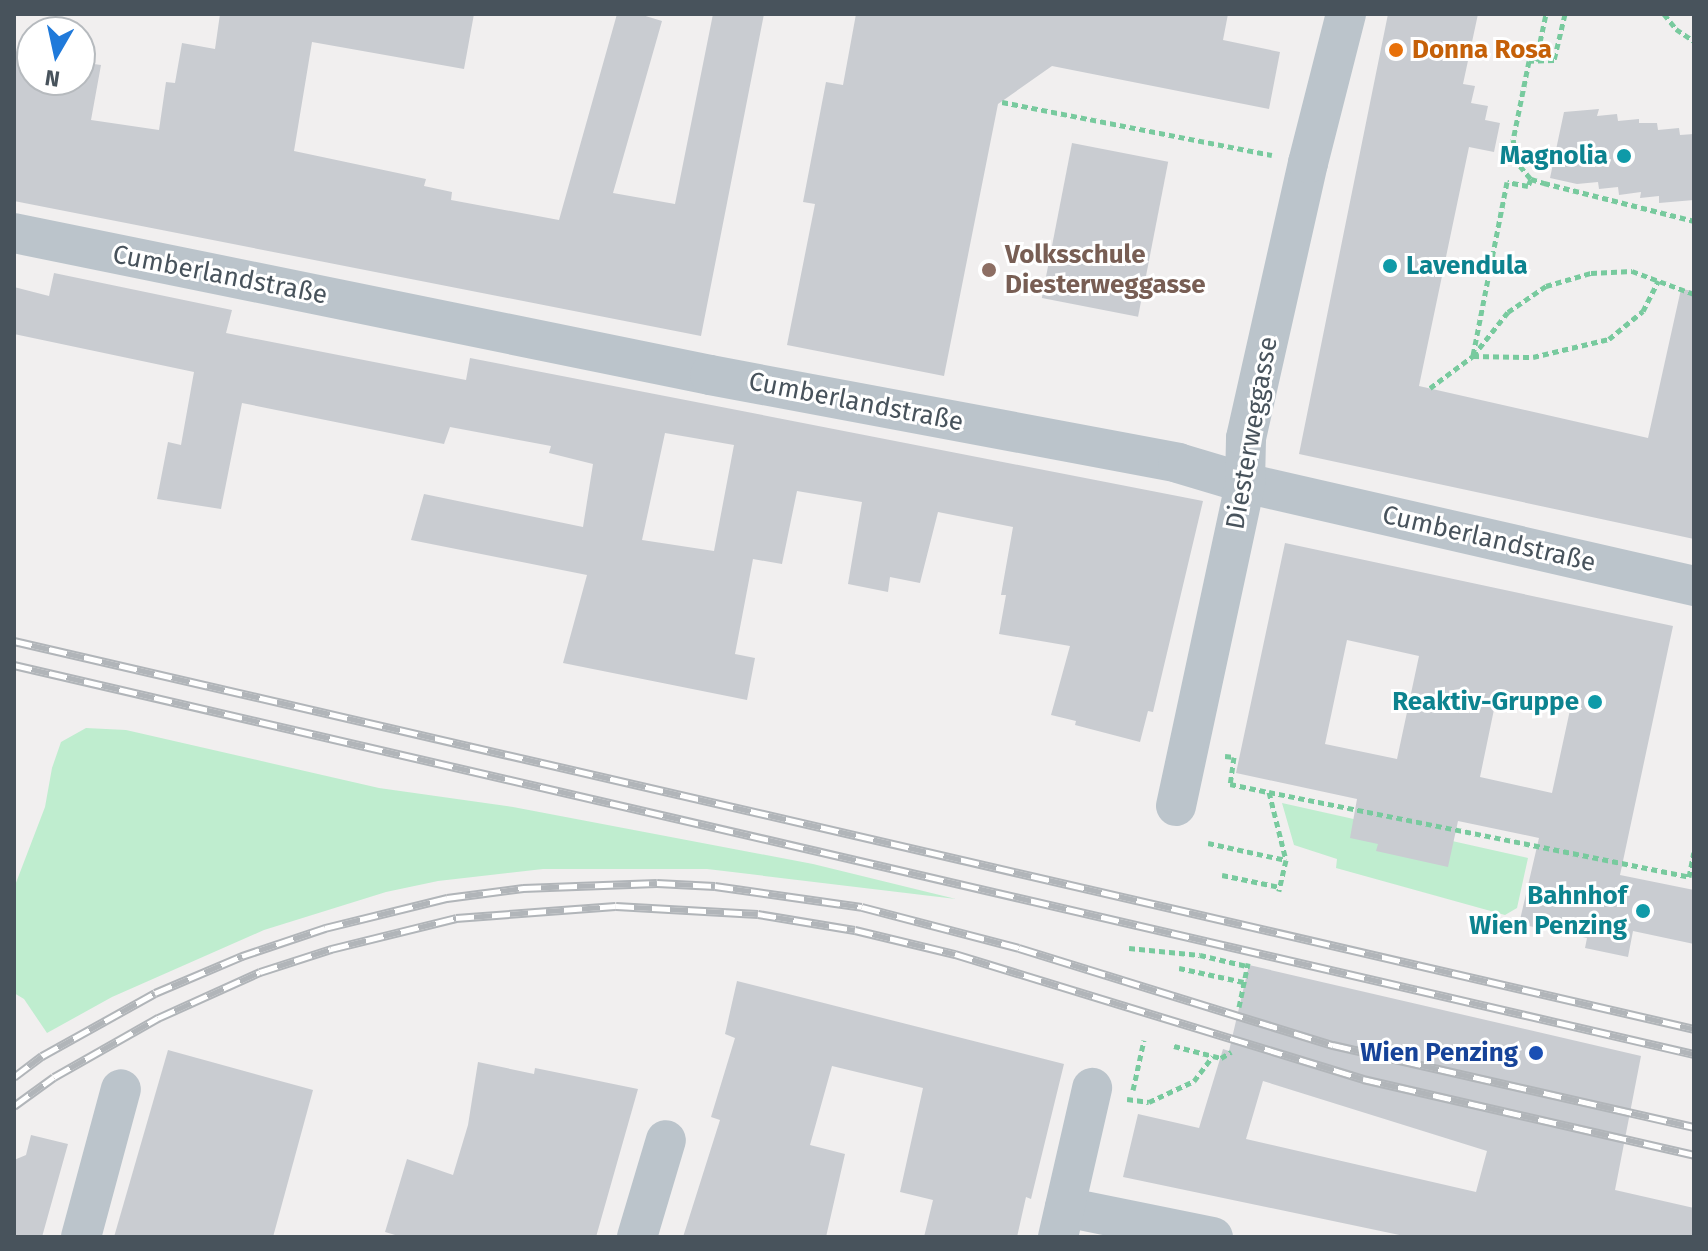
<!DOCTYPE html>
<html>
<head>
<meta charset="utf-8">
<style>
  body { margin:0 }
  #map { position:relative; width:1708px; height:1251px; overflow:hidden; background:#f1efef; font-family:"Fira Sans",sans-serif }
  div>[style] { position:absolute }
  .green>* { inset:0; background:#bfedcf }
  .building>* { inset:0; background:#c9ccd1; transform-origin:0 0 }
  .path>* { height:5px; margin-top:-2.5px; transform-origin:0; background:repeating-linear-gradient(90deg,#78ca9e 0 6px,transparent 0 10px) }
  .minor>* { height:40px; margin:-20px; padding:0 20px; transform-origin:20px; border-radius:20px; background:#bbc4cb }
  .rail>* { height:9px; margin-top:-4.5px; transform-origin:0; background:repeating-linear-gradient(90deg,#fff 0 18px,#b1b5b9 0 36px); box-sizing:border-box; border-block:2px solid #b1b5b9 }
  .dots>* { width:22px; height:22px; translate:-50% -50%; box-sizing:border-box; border:4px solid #fff; border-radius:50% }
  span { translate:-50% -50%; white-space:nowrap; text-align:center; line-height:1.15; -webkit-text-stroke:6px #fff; paint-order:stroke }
  .food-label { font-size:26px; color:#c56008; font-weight:700 }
  .left { translate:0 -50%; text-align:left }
  .culture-label { font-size:26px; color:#0d838f; font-weight:700 }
  .right { translate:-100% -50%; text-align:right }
  .education-label { font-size:26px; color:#785e54; font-weight:700 }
  .street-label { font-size:26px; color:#48535c }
  .transit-label { font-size:26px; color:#164399; font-weight:700 }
  .frame { position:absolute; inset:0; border:16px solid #48535c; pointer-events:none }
  .north { position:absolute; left:16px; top:16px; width:80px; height:80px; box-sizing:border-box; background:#fff; border:2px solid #b6babe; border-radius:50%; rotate:189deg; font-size:22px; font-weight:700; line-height:32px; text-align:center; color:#48535c }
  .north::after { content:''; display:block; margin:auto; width:28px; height:36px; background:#207ada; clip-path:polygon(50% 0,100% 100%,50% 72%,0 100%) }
</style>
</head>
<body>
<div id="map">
  <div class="green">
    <i style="clip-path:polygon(86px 728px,126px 730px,379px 788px,513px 807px,813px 864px,956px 899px,707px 869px,543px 869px,438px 881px,386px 892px,264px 930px,112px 997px,47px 1033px,24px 999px,14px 993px,14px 888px,45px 807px,52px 768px,61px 742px)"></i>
    <i style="clip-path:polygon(1282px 803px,1528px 858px,1517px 908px,1505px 915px,1336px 868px,1337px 859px,1294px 845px)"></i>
  </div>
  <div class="building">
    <i style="clip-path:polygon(220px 14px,474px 14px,464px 69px,312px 42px,294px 151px,426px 179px,424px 186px,452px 192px,451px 200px,559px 220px,617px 14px,639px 14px,662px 21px,613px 193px,675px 204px,713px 14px,764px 14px,701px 336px,14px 201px,14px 51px,32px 54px,32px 80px,80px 80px,80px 62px,101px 65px,91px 120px,159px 130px,166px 82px,175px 83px,182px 43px,215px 49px)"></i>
    <i style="clip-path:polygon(856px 14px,1228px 14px,1223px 40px,1280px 52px,1269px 109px,1052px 66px,998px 104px,944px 376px,787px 345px,815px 204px,803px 202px,826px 82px,843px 85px)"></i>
    <i style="clip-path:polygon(1388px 14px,1478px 14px,1463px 84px,1475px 86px,1471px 103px,1488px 106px,1485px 120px,1500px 123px,1494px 152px,1469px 147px,1419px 386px,1648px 438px,1681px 289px,1694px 291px,1694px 539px,1299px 454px)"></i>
    <i style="clip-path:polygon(1599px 109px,1597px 116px,1617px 114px,1618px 121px,1639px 119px,1639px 123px,1657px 123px,1658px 130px,1679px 128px,1680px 135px,1694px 134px,1694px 200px,1659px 203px,1659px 196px,1640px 198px,1641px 192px,1619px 195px,1618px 187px,1599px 189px,1598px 182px,1577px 184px,1550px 178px,1564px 112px)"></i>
    <i style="left:1072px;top:143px;width:98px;height:158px;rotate:11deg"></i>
    <i style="clip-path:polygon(evenodd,54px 273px,232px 310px,226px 333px,466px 380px,470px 358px,1203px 501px,1153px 712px,1148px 711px,1140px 742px,1075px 725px,1076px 721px,1051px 715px,1070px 646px,999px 634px,1006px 595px,1001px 595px,1013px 527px,938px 512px,920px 583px,890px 577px,888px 592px,848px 584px,862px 502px,797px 491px,782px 564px,753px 559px,735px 654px,755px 658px,747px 700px,563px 663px,587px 575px,411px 540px,424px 494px,583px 527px,593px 464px,549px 453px,551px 446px,450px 427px,444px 444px,242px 403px,221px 509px,157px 499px,168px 442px,181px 445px,194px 372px,14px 334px,14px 287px,49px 296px,54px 273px,665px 433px,734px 445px,714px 551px,642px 540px,665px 433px)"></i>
    <i style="clip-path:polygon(evenodd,1285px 543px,1673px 626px,1620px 875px,1694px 890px,1694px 944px,1633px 931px,1628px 957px,1585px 948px,1587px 938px,1519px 924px,1539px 838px,1458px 821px,1448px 867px,1376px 851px,1378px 844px,1350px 838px,1357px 799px,1236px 773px,1285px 543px,1347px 640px,1419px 656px,1397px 759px,1325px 744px,1347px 640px,1285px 543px,1497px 695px,1570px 710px,1552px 793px,1480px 777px,1497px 695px)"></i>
    <i style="clip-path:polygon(evenodd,1249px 965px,1641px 1056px,1615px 1190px,1694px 1208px,1694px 1237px,1409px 1237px,1123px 1177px,1138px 1114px,1199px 1128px,1223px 1049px,1229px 1051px,1249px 965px,1263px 1081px,1487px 1151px,1476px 1192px,1246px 1139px,1263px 1081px)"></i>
    <i style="clip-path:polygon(737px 981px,1064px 1064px,1031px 1199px,1026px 1197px,1017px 1237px,924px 1237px,933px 1200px,900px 1192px,923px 1088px,832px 1066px,810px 1145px,845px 1154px,826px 1237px,683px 1237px,720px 1120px,711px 1117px,735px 1038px,725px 1034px)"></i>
    <i style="clip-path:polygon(168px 1050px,313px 1090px,273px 1237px,114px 1237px)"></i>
    <i style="clip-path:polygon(478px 1062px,534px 1074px,535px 1068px,638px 1089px,596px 1237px,402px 1237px,385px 1232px,407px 1159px,453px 1175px,468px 1125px)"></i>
    <i style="clip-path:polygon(31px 1135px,68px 1144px,42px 1237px,14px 1237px,14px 1160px,26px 1155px)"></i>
  </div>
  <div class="path">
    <i style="left:1565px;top:14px;width:47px;rotate:103.4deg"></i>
    <i style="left:1554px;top:60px;width:25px;rotate:178deg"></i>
    <i style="left:1529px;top:61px;width:81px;rotate:101.4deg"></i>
    <i style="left:1513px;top:140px;width:27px;rotate:75deg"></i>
    <i style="left:1520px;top:166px;width:17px;rotate:50deg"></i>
    <i style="left:1531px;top:179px;width:14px;rotate:17deg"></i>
    <i style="left:1544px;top:183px;width:155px;rotate:14.2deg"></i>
    <i style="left:1664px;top:14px;width:19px;rotate:51deg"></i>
    <i style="left:1676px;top:29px;width:22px;rotate:34deg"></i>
    <i style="left:1536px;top:61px;width:48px;rotate:-78deg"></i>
    <i style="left:1002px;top:102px;width:275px;rotate:11.1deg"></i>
    <i style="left:1531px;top:179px;width:8px;rotate:113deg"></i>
    <i style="left:1528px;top:186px;width:21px;rotate:-169deg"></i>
    <i style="left:1507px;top:182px;width:177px;rotate:101.1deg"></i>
    <i style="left:1473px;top:356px;width:60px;rotate:1deg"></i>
    <i style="left:1533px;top:357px;width:78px;rotate:-13.3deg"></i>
    <i style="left:1609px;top:339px;width:44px;rotate:-39.5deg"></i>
    <i style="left:1643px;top:311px;width:34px;rotate:-63deg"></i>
    <i style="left:1430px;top:388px;width:54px;rotate:-36.7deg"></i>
    <i style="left:1473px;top:356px;width:56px;rotate:-51.5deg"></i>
    <i style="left:1508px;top:312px;width:46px;rotate:-34.4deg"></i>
    <i style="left:1546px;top:286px;width:47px;rotate:-16.1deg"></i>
    <i style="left:1591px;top:273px;width:41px;rotate:-2.8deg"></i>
    <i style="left:1632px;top:271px;width:66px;rotate:20.4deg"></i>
    <i style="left:1225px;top:756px;width:9px;rotate:6deg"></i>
    <i style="left:1234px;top:757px;width:27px;rotate:98deg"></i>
    <i style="left:1230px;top:784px;width:40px;rotate:12deg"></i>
    <i style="left:1269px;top:792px;width:70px;rotate:76deg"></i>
    <i style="left:1286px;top:860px;width:32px;rotate:103deg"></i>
    <i style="left:1269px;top:792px;width:429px;rotate:11.4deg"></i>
    <i style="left:1689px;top:877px;width:25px;rotate:-79deg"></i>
    <i style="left:1208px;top:843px;width:80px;rotate:12.3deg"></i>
    <i style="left:1222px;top:875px;width:59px;rotate:11.7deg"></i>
    <i style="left:1129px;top:948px;width:71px;rotate:5.6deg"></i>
    <i style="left:1200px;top:955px;width:48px;rotate:13.2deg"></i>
    <i style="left:1179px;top:968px;width:66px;rotate:12.2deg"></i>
    <i style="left:1239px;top:1007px;width:45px;rotate:-78.4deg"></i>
    <i style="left:1174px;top:1046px;width:40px;rotate:14.4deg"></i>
    <i style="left:1133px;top:1090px;width:51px;rotate:-77.6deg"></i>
    <i style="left:1127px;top:1099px;width:22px;rotate:8deg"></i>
    <i style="left:1149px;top:1102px;width:50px;rotate:-25deg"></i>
    <i style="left:1194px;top:1081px;width:31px;rotate:-53deg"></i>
    <i style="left:1213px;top:1056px;width:8px;rotate:14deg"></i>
    <i style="left:1221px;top:1058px;width:12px;rotate:-31deg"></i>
  </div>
  <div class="minor">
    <i style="left:14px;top:233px;width:710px;rotate:11.53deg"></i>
    <i style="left:710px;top:375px;width:476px;rotate:10.6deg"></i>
    <i style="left:1178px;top:463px;width:70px;rotate:16.6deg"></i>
    <i style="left:1245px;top:483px;width:461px;rotate:12.9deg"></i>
    <i style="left:1176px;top:806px;width:330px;rotate:-77.9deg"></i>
    <i style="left:1245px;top:483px;width:45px;rotate:-88.7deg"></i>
    <i style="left:1246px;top:438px;width:282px;rotate:-77.3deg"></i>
    <i style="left:1308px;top:163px;width:154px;rotate:-75.7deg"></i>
    <i style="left:1065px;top:1207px;width:151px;rotate:11.5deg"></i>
    <i style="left:81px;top:1237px;width:153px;rotate:-74.9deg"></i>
    <i style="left:637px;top:1237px;width:101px;rotate:-73.4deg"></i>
    <i style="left:1058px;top:1237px;width:153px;rotate:-77.1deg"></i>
  </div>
  <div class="rail">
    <i style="left:14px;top:641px;width:1724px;rotate:13deg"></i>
    <i style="left:14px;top:665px;width:1724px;rotate:13.04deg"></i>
    <i style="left:14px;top:1077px;width:35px;rotate:-37deg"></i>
    <i style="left:42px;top:1056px;width:129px;rotate:-29.1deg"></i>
    <i style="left:155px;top:993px;width:95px;rotate:-23deg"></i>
    <i style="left:242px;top:956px;width:88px;rotate:-18.6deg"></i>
    <i style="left:325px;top:928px;width:126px;rotate:-13.8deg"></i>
    <i style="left:447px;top:898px;width:77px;rotate:-7.5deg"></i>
    <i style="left:523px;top:888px;width:134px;rotate:-2.1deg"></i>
    <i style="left:657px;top:883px;width:58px;rotate:3deg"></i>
    <i style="left:715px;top:886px;width:148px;rotate:8.1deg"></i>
    <i style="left:862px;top:907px;width:162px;rotate:14.6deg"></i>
    <i style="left:1019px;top:948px;width:329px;rotate:17.2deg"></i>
    <i style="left:1333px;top:1045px;width:370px;rotate:12.8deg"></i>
    <i style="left:14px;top:1106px;width:49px;rotate:-35.9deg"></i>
    <i style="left:54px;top:1077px;width:120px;rotate:-29.6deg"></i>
    <i style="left:158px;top:1018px;width:112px;rotate:-24.3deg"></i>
    <i style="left:260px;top:972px;width:75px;rotate:-17.9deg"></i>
    <i style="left:331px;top:949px;width:129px;rotate:-13.9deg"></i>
    <i style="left:456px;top:918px;width:160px;rotate:-4.3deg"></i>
    <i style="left:616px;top:906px;width:142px;rotate:3.2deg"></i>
    <i style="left:758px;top:914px;width:98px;rotate:9.4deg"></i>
    <i style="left:855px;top:930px;width:103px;rotate:13.5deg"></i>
    <i style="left:955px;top:954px;width:427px;rotate:17deg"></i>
    <i style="left:1363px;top:1079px;width:340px;rotate:12.9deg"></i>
  </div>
  <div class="dots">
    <i style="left:1396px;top:50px;background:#e8710a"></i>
    <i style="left:1624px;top:156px;background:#0f9aa8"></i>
    <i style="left:1390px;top:266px;background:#0f9aa8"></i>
    <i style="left:989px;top:270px;background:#8d6e63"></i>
    <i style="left:1595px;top:702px;background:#0f9aa8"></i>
    <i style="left:1643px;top:911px;background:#0f9aa8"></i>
    <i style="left:1536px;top:1053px;background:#1a4fb4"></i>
  </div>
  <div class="food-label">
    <span class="left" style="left:1412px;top:50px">Donna Rosa</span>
  </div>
  <div class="culture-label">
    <span class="right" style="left:1608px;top:156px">Magnolia</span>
    <span class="left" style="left:1406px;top:266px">Lavendula</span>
    <span class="right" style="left:1579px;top:702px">Reaktiv-Gruppe</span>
    <span class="right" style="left:1627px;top:911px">Bahnhof<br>Wien Penzing</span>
  </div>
  <div class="education-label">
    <span class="left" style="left:1005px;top:270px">Volksschule<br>Diesterweggasse</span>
  </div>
  <div class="street-label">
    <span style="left:220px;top:275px;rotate:11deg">Cumberlandstraße</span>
    <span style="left:856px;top:402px;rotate:11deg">Cumberlandstraße</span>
    <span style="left:1252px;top:433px;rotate:-80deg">Diesterweggasse</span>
    <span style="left:1489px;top:539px;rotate:13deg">Cumberlandstraße</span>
  </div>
  <div class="transit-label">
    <span class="right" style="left:1518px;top:1053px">Wien Penzing</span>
  </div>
  <div class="frame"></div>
  <div class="north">N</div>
</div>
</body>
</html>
